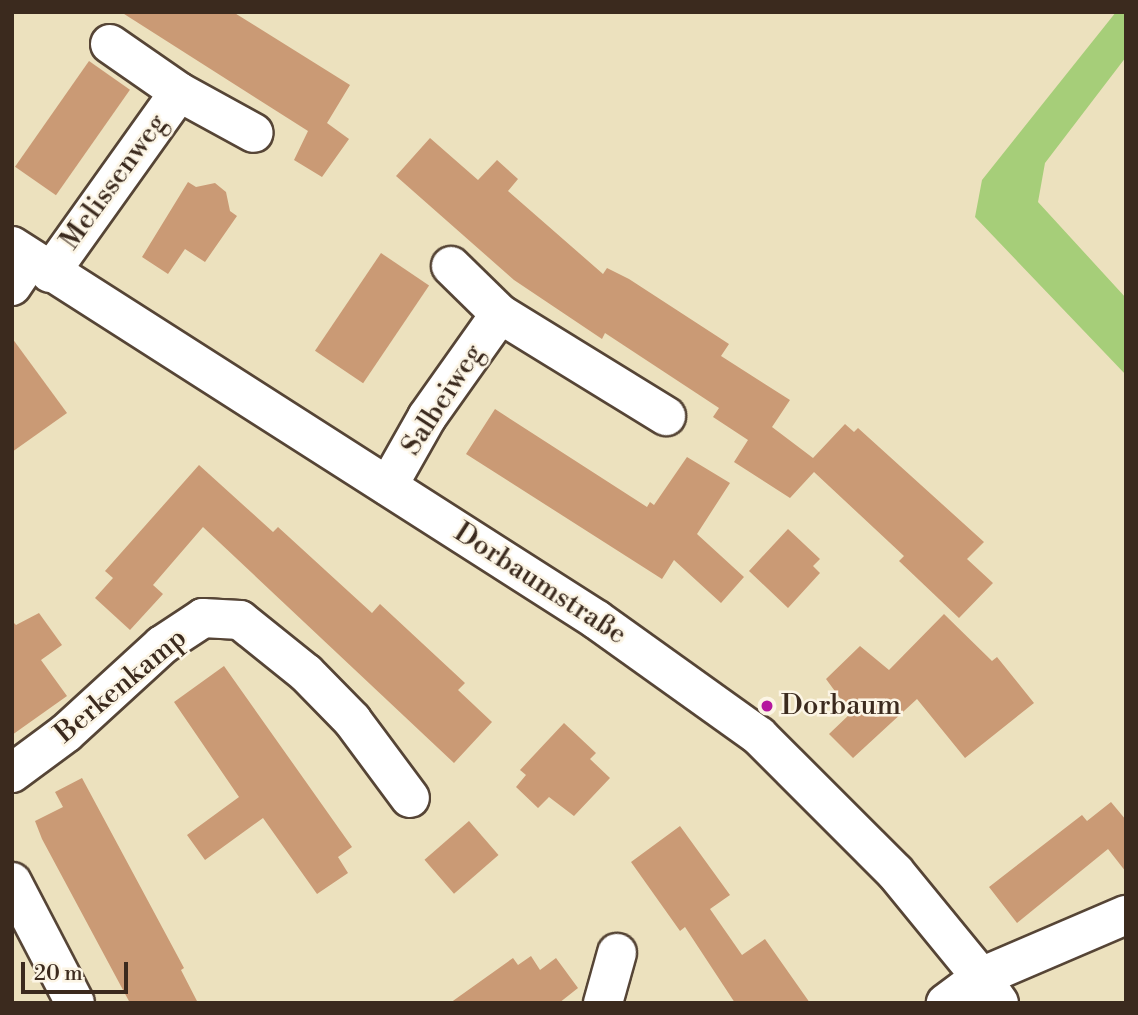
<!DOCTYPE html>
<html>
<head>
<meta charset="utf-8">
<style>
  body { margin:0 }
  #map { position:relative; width:1138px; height:1015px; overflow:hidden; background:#ece1be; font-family:"Libre Bodoni",serif }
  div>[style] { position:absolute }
  .green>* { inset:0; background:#a6ce79 }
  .building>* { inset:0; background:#ca9a75; transform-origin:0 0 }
  .roads { filter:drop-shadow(2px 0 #564536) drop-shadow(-2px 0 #564536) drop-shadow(0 2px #564536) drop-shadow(0 -2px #564536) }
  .street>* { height:38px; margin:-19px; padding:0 19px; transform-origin:19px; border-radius:19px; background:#fff }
  .secondary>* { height:38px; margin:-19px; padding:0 19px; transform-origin:19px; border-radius:19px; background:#fff }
  .dots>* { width:19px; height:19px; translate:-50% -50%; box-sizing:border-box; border:4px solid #fcf5e5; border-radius:50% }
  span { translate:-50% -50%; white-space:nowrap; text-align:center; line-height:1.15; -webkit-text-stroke:5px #fcf5e5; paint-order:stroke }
  .street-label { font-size:28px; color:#3b2a1e }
  .poi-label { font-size:28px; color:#3b2a1e }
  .left { translate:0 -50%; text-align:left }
  .frame { position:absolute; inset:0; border:14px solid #3b2a1e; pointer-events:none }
  .scale { position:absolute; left:21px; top:962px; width:107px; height:32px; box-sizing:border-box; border:4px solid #3b2a1e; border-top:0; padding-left:9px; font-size:21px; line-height:24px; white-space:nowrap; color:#3b2a1e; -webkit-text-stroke:5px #fcf5e5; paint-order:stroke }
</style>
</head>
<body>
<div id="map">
  <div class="green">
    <i style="clip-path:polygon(1116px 12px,1126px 12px,1126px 57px,1045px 163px,1038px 202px,1126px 298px,1126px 375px,975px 217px,982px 180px)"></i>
  </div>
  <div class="building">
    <i style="clip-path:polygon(121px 12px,233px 12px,350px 85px,327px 123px,349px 139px,322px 177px,294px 160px,308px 131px)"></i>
    <i style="left:89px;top:61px;width:50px;height:129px;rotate:35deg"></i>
    <i style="clip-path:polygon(430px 138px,478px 180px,497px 160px,518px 179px,508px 191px,603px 274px,607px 268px,629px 279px,729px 344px,721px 356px,790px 400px,772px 427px,813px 458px,845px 424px,854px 432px,858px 428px,984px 542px,967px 559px,993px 583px,959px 618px,899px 561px,904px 556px,814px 472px,790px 498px,734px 462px,748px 440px,713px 417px,719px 408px,605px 333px,602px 339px,514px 280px,396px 176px)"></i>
    <i style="clip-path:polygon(188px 182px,196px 187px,215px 183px,226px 192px,230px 211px,237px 216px,205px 262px,185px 249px,168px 274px,142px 257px)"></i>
    <i style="left:381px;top:253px;width:58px;height:118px;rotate:34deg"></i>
    <i style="clip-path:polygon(12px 338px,67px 413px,12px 452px)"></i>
    <i style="clip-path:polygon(495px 409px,647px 507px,650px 502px,654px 505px,687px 457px,730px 483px,697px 534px,744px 577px,721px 603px,674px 560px,662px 579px,466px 454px)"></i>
    <i style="clip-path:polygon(199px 465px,273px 532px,278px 527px,372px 613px,380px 604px,465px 683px,458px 690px,492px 722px,454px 763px,203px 527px,153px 585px,163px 594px,130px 630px,95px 598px,113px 578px,105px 571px)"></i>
    <i style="clip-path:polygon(788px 529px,820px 559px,813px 566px,820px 573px,788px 608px,749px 571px)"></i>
    <i style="clip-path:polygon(39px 613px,62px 645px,41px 660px,67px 696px,12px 735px,12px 621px,16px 625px)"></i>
    <i style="clip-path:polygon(944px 614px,992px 661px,997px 657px,1034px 703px,965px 758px,917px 699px,853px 758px,829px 734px,851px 713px,826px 679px,860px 646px,889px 670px)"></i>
    <i style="clip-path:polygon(224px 666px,352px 847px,338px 857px,348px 873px,317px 894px,263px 818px,205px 860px,187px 835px,239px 797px,174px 702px)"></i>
    <i style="clip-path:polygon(564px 723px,596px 753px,590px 759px,610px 778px,574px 816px,549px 797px,538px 808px,516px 787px,526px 775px,520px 770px)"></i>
    <i style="clip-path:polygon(82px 778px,184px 968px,181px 970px,198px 1003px,130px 1003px,42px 839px,35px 821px,63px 807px,55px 792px)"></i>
    <i style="clip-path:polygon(1111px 802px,1126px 820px,1126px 872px,1108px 849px,1017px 923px,989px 887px,1082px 815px,1087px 821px)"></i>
    <i style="left:469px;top:821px;width:45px;height:59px;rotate:49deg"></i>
    <i style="clip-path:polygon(680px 826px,730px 895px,710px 909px,742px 955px,765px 939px,810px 1003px,735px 1003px,685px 927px,680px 931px,631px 862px)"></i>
    <i style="clip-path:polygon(531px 956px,540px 970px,556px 958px,578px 988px,559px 1003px,450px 1003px,513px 958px,518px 965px)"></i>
  </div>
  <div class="roads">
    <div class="street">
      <i style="left:110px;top:44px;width:84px;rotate:34.8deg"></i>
      <i style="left:179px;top:92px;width:85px;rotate:28.7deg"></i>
      <i style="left:451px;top:266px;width:69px;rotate:44.4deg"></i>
      <i style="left:500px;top:314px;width:195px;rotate:31.6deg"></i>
      <i style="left:50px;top:273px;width:222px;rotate:-54.5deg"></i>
      <i style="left:12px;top:286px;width:32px;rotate:-56deg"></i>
      <i style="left:388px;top:486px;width:79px;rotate:-60.5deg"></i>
      <i style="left:427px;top:417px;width:126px;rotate:-54.7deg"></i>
      <i style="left:12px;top:773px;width:67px;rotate:-36.5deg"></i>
      <i style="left:66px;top:733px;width:130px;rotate:-42.5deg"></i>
      <i style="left:162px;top:645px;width:49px;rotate:-33.4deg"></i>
      <i style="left:203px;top:618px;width:37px;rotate:3deg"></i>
      <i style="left:240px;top:620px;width:85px;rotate:38.8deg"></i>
      <i style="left:306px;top:673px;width:66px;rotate:45.6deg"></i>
      <i style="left:352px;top:720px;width:97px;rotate:53.4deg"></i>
      <i style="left:12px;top:882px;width:136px;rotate:62.5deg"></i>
      <i style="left:603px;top:1003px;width:52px;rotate:-74.4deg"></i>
      <i style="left:999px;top:1003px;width:32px;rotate:-125deg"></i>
      <i style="left:981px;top:977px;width:158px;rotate:-23.2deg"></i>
    </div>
    <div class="secondary">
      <i style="left:12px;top:246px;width:694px;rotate:32.59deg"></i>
      <i style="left:597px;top:620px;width:199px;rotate:35.6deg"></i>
      <i style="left:759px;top:736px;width:192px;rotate:45deg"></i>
      <i style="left:895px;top:872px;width:136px;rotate:50.7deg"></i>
      <i style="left:981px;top:977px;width:44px;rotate:143.4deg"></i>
    </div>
  </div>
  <div class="dots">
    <i style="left:767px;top:706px;background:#b5179e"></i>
  </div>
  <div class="street-label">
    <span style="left:114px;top:182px;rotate:-54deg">Melissenweg</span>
    <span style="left:443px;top:400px;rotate:-57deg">Salbeiweg</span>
    <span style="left:540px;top:584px;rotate:33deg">Dorbaumstraße</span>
    <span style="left:121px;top:686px;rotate:-40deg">Berkenkamp</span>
  </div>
  <div class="poi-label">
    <span class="left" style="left:781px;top:706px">Dorbaum</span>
  </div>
  <div class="frame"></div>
  <div class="scale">20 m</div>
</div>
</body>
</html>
